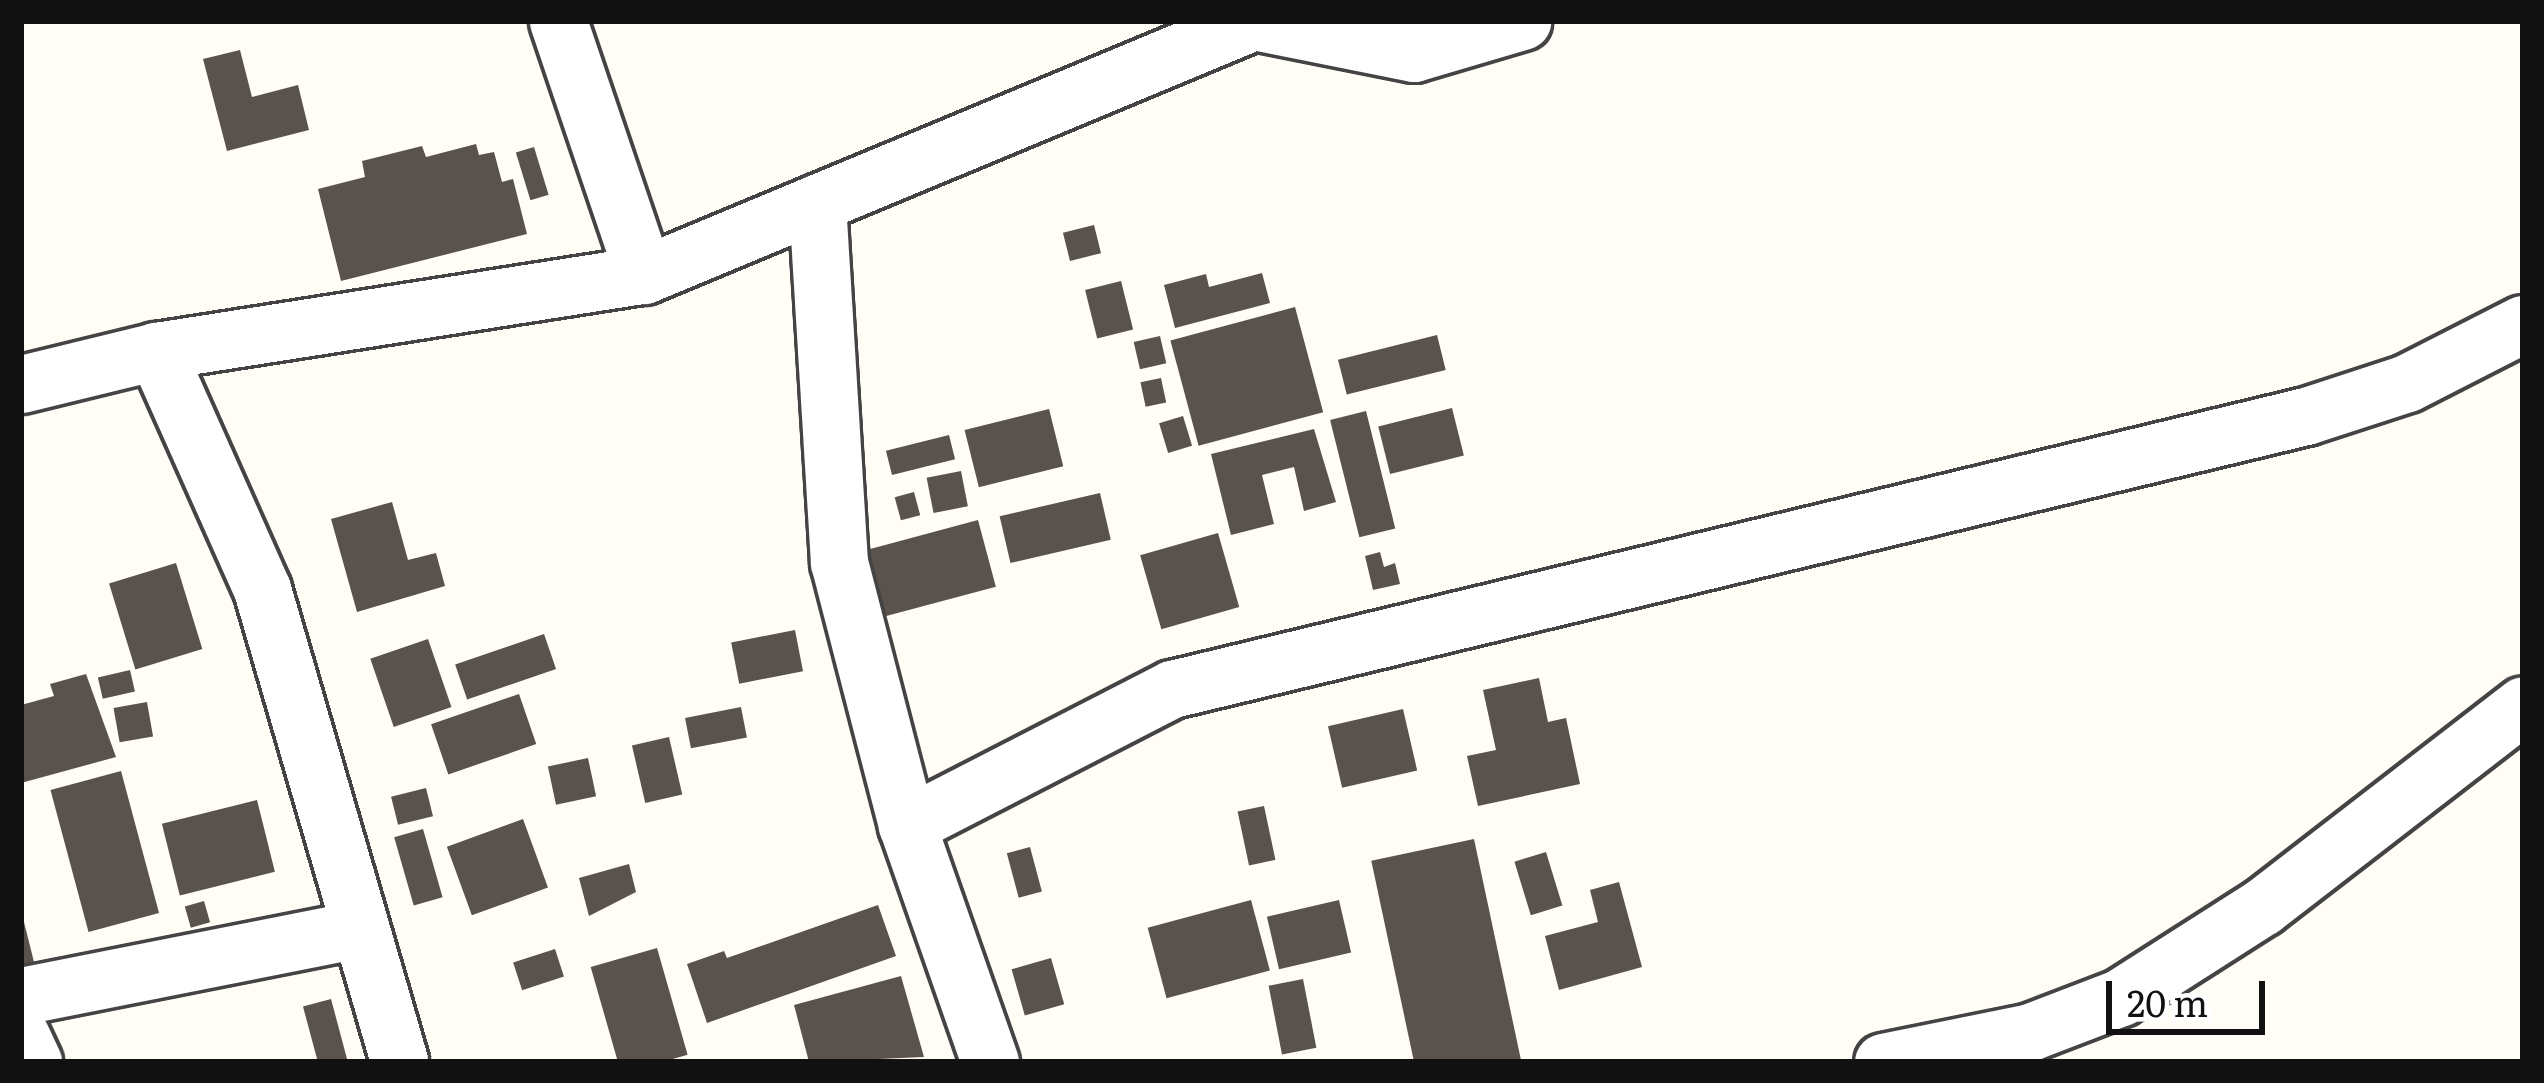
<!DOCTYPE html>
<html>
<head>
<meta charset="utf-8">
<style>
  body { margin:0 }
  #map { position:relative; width:2544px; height:1083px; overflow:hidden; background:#fffdf5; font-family:Literata,serif }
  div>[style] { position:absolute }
  .building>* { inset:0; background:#5a524d; transform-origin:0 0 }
  .roads { filter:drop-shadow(3px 0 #444) drop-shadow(-3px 0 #444) drop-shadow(0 3px #444) drop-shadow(0 -3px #444) }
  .minor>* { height:57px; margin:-28.5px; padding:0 28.5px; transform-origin:28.5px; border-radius:28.5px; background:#fff }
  span { translate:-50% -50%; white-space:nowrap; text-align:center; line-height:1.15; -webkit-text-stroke:12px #fff; paint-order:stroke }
  .frame { position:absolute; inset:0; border:24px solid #111; pointer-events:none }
  .scale { position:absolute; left:2106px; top:981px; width:159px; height:54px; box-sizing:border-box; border:6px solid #111; border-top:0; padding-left:15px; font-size:36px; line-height:42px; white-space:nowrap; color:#111; -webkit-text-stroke:9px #fff; paint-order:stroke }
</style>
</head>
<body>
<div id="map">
  <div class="building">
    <i style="clip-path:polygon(240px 50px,252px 97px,298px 85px,309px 130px,227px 151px,203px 59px)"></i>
    <i style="clip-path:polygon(476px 144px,479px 155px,494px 152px,502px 182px,513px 179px,527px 234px,341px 281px,318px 189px,365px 177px,362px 161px,422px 146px,426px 157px)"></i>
    <i style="left:534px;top:147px;width:50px;height:19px;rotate:73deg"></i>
    <i style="left:1094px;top:225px;width:29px;height:32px;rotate:76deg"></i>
    <i style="clip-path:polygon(1262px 273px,1270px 303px,1175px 328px,1164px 285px,1206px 274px,1209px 287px)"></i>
    <i style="left:1121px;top:281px;width:50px;height:37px;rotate:76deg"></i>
    <i style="left:1295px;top:307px;width:109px;height:129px;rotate:75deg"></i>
    <i style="left:1437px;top:335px;width:36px;height:102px;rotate:76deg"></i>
    <i style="left:1160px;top:336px;width:28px;height:27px;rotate:77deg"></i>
    <i style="left:1161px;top:378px;width:25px;height:21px;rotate:78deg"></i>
    <i style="left:1452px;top:408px;width:49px;height:76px;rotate:76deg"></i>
    <i style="left:1049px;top:409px;width:59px;height:87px;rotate:76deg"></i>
    <i style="left:1366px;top:411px;width:121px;height:37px;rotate:76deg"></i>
    <i style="left:1183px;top:416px;width:31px;height:25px;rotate:73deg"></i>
    <i style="clip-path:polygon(1314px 429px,1336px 502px,1304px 511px,1294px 467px,1262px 475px,1274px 524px,1231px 535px,1211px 454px)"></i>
    <i style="left:949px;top:435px;width:25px;height:65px;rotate:76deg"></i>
    <i style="left:961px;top:471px;width:36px;height:35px;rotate:79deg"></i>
    <i style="left:914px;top:492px;width:24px;height:20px;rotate:75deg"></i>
    <i style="left:1100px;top:493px;width:48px;height:103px;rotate:77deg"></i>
    <i style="clip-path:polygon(392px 502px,408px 560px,436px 553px,445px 586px,357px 612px,331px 519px)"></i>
    <i style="left:978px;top:520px;width:69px;height:129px;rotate:75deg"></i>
    <i style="left:1218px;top:533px;width:77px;height:81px;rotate:74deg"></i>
    <i style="clip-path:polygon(1380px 552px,1384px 567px,1395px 563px,1400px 584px,1373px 590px,1365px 556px)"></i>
    <i style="left:176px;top:563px;width:90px;height:70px;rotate:73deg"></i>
    <i style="left:795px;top:630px;width:42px;height:65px;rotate:79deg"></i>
    <i style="left:544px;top:634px;width:37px;height:94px;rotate:71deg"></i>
    <i style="left:428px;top:639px;width:72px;height:61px;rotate:71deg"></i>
    <i style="left:130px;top:670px;width:22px;height:33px;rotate:77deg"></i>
    <i style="clip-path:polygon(86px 674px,116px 757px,21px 783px,21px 705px,54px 696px,50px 684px)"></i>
    <i style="clip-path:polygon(1539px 678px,1548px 722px,1566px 718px,1580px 784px,1478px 806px,1467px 756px,1496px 750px,1483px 690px)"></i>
    <i style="left:519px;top:694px;width:53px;height:93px;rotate:71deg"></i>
    <i style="left:147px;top:702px;width:35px;height:34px;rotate:80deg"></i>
    <i style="left:741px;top:707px;width:31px;height:57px;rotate:79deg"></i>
    <i style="left:1403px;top:709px;width:63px;height:77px;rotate:77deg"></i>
    <i style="left:669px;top:737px;width:59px;height:38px;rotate:77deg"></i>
    <i style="left:588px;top:758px;width:39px;height:41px;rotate:78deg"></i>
    <i style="left:121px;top:771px;width:147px;height:73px;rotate:75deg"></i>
    <i style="left:426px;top:788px;width:29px;height:36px;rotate:76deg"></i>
    <i style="left:257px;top:800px;width:74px;height:98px;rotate:76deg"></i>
    <i style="left:1264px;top:806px;width:55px;height:27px;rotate:78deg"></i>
    <i style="left:523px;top:819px;width:73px;height:81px;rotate:70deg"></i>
    <i style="left:423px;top:829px;width:71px;height:30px;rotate:74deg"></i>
    <i style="left:1474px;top:839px;width:228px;height:105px;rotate:78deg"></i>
    <i style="left:1030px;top:847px;width:46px;height:24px;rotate:75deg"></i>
    <i style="left:1546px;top:852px;width:56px;height:33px;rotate:73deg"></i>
    <i style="clip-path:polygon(629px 864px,636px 892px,589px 916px,579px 878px)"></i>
    <i style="clip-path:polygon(1619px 882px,1642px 967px,1559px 990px,1545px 936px,1598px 922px,1590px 890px)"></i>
    <i style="left:1251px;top:900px;width:73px;height:107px;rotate:75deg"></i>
    <i style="left:1339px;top:900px;width:54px;height:74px;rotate:77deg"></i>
    <i style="left:204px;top:901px;width:22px;height:20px;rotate:74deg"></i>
    <i style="clip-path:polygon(878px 905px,896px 956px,707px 1023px,687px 964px,724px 951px,727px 958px)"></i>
    <i style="clip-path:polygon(21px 910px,37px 974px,21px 977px)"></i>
    <i style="left:657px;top:948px;width:111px;height:69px;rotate:74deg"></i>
    <i style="left:555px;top:949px;width:29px;height:44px;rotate:72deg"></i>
    <i style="left:1051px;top:958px;width:48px;height:41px;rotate:74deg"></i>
    <i style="clip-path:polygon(901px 976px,924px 1057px,809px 1062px,794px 1005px)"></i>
    <i style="left:1303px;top:979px;width:70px;height:35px;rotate:79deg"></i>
    <i style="left:331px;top:999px;width:62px;height:29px;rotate:75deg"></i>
  </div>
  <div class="roads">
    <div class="minor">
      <i style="left:558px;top:21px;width:268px;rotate:71.3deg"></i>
      <i style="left:817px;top:203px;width:360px;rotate:86.5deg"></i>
      <i style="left:839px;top:562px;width:272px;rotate:75.5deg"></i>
      <i style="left:907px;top:825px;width:251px;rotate:70.7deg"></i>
      <i style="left:156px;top:351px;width:261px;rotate:66deg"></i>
      <i style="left:262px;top:589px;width:492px;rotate:73.8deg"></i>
      <i style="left:21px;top:384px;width:139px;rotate:-13.7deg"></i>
      <i style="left:156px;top:351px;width:494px;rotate:-8.9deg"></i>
      <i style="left:644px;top:275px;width:661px;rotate:-22.61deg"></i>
      <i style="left:1254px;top:21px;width:163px;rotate:11.3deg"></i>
      <i style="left:1414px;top:53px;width:113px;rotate:-16.5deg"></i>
      <i style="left:907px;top:825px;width:298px;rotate:-27.2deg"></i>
      <i style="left:1172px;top:689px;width:1166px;rotate:-13.54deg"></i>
      <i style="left:2306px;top:416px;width:106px;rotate:-18.1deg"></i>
      <i style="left:2407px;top:383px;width:130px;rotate:-27deg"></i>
      <i style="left:21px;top:996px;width:344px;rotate:-11.2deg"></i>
      <i style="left:21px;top:1036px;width:29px;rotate:65deg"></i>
      <i style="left:1883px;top:1062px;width:150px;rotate:-11.5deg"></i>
      <i style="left:2030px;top:1032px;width:97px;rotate:-21deg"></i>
      <i style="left:2121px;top:997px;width:167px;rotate:-32.6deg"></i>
      <i style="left:2262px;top:907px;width:330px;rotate:-37.7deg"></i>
    </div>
  </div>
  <div class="frame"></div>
  <div class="scale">20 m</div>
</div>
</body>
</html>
